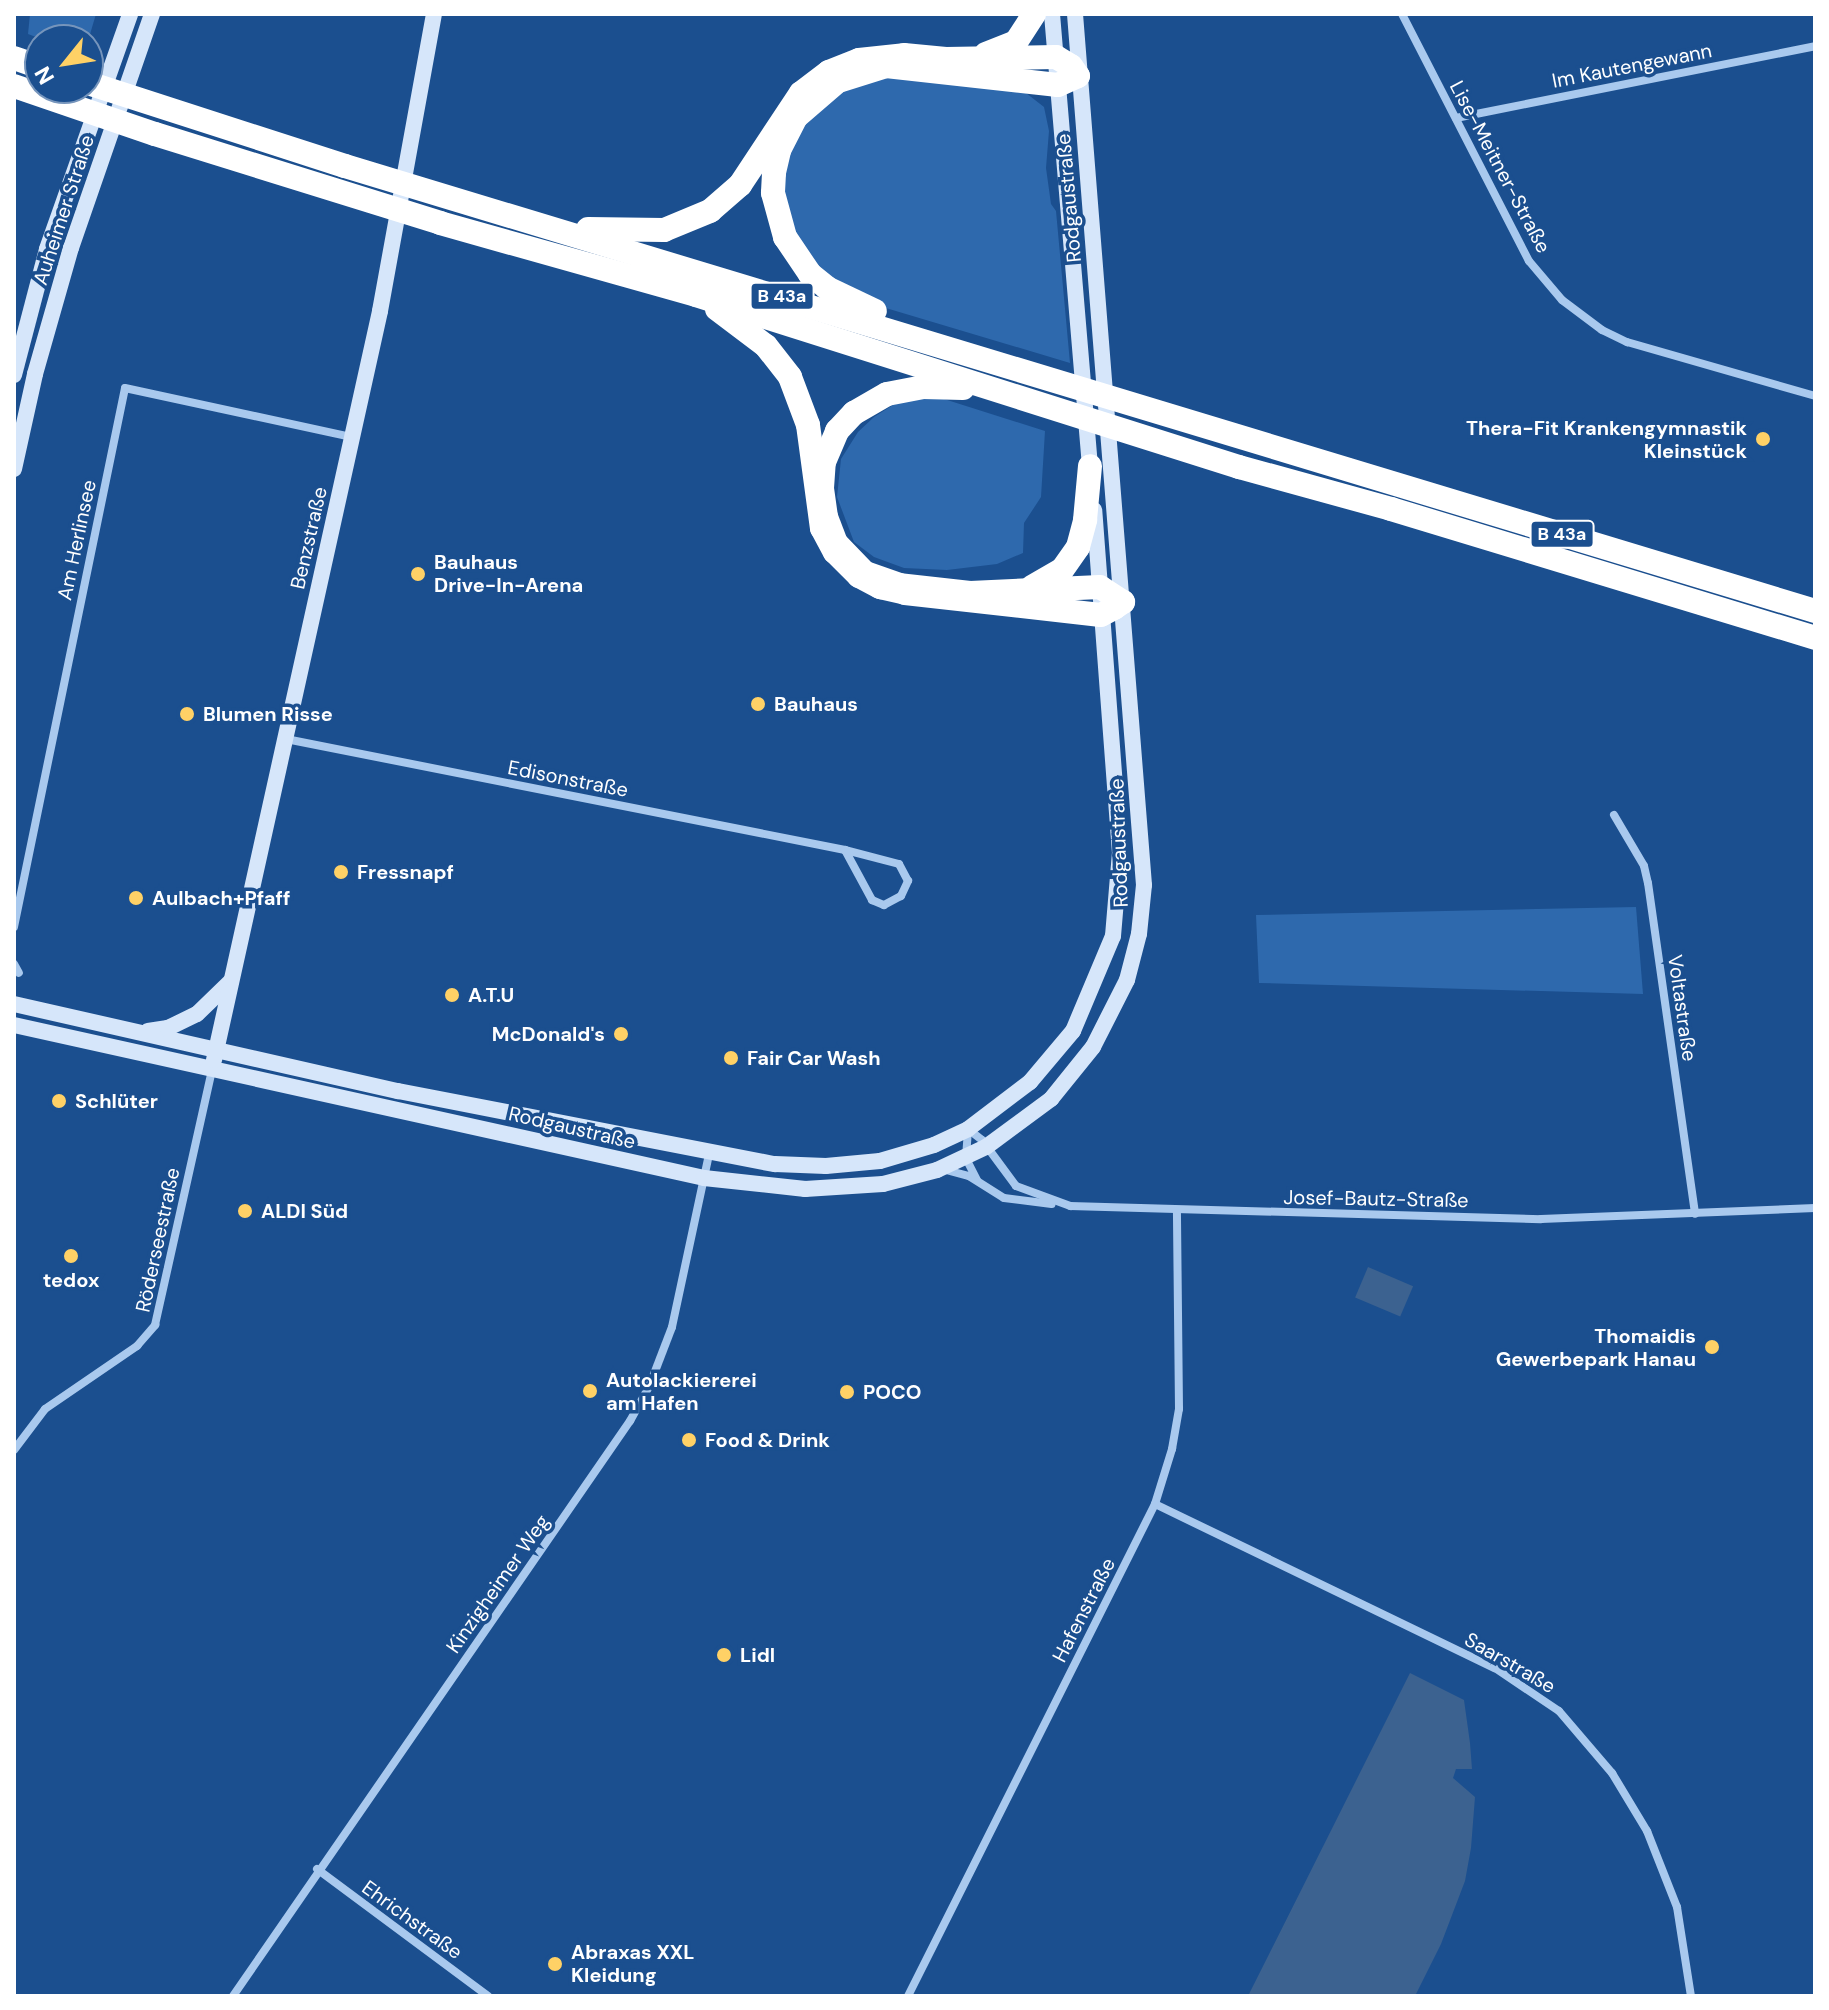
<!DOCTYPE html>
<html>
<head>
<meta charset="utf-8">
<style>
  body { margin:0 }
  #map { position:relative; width:1829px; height:2010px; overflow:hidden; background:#1b4f8f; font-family:"DM Sans",sans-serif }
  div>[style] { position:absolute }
  .green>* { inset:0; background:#2e69ad }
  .water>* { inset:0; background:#3c6290; transform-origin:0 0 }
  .street>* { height:8px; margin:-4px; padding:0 4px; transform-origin:4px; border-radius:4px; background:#a9c9ee }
  .secondary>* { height:16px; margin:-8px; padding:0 8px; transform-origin:8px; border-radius:8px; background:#d6e6fa }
  .highway>* { height:24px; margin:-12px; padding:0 12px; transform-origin:12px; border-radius:12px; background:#fff }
  .dots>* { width:22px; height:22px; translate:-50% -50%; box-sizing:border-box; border:4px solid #1b4f8f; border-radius:50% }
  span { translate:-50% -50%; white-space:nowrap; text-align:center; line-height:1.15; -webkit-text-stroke:7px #1b4f8f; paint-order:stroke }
  .shield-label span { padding:2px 6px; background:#1b4f8f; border:2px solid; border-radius:6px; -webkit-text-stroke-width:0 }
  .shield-label { font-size:18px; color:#fff; font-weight:700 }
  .street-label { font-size:20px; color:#fff }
  .poi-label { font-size:20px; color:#fff; font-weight:700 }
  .right { translate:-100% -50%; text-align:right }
  .left { translate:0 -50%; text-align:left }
  .frame { position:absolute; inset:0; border:16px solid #fff; pointer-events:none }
  .north { position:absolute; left:24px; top:24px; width:80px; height:80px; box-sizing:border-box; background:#1b4f8f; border:2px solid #7695bc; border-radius:50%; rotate:240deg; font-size:22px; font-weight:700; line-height:32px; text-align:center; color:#fff }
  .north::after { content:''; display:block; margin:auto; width:28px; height:36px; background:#ffd166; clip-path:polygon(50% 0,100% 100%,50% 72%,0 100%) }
</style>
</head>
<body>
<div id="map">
  <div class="green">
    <i style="clip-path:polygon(30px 14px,96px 14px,88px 41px,44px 40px,28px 34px)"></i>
    <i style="clip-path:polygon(867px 74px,1026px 93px,1044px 107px,1049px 131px,1046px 168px,1051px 204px,1056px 211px,1070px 363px,849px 297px,812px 270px,779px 192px,797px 122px)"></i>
    <i style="clip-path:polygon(912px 399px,944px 399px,1045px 431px,1041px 497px,1024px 523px,1023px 553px,997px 564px,947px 570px,904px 568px,874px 557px,854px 542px,837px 497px,841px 459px,858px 432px,874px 417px,893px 405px)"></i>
    <i style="clip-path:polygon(1636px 907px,1643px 994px,1259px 983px,1256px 915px)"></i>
  </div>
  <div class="water">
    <i style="left:1368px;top:1267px;width:49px;height:33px;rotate:23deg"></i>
    <i style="clip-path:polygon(1410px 1673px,1464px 1700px,1470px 1743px,1472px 1769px,1456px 1769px,1453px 1778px,1475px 1797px,1471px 1848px,1465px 1881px,1441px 1944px,1415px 1996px,1248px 1996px)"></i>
  </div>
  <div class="street">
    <i style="left:1402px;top:14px;width:278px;rotate:62.8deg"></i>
    <i style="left:1529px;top:261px;width:51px;rotate:49.8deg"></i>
    <i style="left:1562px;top:300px;width:50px;rotate:36.9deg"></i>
    <i style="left:1602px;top:330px;width:28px;rotate:26deg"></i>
    <i style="left:1627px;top:342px;width:196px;rotate:16deg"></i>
    <i style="left:1456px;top:118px;width:366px;rotate:-11.3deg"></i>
    <i style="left:286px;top:739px;width:570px;rotate:11.23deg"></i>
    <i style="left:845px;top:850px;width:57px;rotate:61.6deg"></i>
    <i style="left:872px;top:900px;width:13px;rotate:23deg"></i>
    <i style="left:884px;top:905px;width:19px;rotate:-28deg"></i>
    <i style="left:901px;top:896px;width:17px;rotate:-65deg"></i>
    <i style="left:908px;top:881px;width:19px;rotate:-118deg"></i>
    <i style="left:899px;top:864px;width:56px;rotate:-165.5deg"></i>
    <i style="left:1614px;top:815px;width:59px;rotate:59.5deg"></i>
    <i style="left:1644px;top:866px;width:17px;rotate:77deg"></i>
    <i style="left:1648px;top:883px;width:334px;rotate:81.9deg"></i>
    <i style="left:14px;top:927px;width:550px;rotate:-78.36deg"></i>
    <i style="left:125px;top:388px;width:231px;rotate:12.2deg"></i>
    <i style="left:14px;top:964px;width:10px;rotate:61deg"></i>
    <i style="left:946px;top:1170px;width:24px;rotate:15deg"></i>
    <i style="left:969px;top:1176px;width:41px;rotate:32.2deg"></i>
    <i style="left:1004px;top:1198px;width:48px;rotate:7.1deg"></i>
    <i style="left:977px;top:1180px;width:25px;rotate:-117deg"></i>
    <i style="left:966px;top:1158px;width:29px;rotate:-86deg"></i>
    <i style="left:968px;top:1129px;width:18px;rotate:38deg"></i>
    <i style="left:982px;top:1140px;width:57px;rotate:53.5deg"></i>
    <i style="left:1016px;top:1186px;width:58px;rotate:20.3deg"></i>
    <i style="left:1070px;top:1206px;width:471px;rotate:1.6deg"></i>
    <i style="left:1541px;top:1219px;width:274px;rotate:-2.3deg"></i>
    <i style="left:14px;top:1450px;width:51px;rotate:-52.9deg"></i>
    <i style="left:45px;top:1409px;width:112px;rotate:-34.4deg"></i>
    <i style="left:137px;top:1346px;width:28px;rotate:-49deg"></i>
    <i style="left:155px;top:1325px;width:262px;rotate:-77.4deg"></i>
    <i style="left:1155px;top:1504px;width:377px;rotate:25.8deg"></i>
    <i style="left:1495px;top:1668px;width:77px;rotate:33.9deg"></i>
    <i style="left:1559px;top:1711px;width:82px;rotate:49.5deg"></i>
    <i style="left:1612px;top:1773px;width:68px;rotate:58.9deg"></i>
    <i style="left:1647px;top:1831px;width:82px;rotate:68.5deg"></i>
    <i style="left:1677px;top:1907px;width:90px;rotate:81.1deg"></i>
    <i style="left:317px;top:1869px;width:213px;rotate:36.6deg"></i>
    <i style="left:233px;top:1996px;width:699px;rotate:-55.38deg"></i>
    <i style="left:630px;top:1421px;width:39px;rotate:-61deg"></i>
    <i style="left:649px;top:1387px;width:64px;rotate:-69deg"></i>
    <i style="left:672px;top:1327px;width:177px;rotate:-77.9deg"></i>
    <i style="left:908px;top:1996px;width:551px;rotate:-63.34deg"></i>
    <i style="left:1155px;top:1504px;width:58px;rotate:-72.8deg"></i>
    <i style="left:1172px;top:1449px;width:41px;rotate:-80.1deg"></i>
    <i style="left:1179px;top:1409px;width:198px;rotate:-90.6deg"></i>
  </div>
  <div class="secondary">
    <i style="left:1052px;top:14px;width:463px;rotate:85.2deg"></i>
    <i style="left:14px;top:375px;width:130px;rotate:-75.3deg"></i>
    <i style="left:47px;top:249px;width:249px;rotate:-70.5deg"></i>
    <i style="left:14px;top:469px;width:97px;rotate:-77.5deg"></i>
    <i style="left:35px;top:374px;width:131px;rotate:-74.1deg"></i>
    <i style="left:71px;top:248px;width:248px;rotate:-70.9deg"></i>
    <i style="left:14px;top:1004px;width:394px;rotate:12.8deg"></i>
    <i style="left:398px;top:1091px;width:384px;rotate:11deg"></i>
    <i style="left:775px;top:1164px;width:51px;rotate:2.2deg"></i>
    <i style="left:826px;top:1166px;width:54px;rotate:-5.3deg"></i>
    <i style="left:880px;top:1161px;width:56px;rotate:-16.5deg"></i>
    <i style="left:934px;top:1145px;width:38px;rotate:-25deg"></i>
    <i style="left:968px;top:1129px;width:78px;rotate:-37.2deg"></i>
    <i style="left:1030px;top:1082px;width:67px;rotate:-49.9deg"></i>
    <i style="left:1073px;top:1031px;width:103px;rotate:-67.2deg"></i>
    <i style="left:1113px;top:936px;width:83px;rotate:-85.2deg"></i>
    <i style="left:1120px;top:853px;width:344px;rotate:-94.3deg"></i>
    <i style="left:14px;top:1025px;width:707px;rotate:12.5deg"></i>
    <i style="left:704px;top:1178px;width:102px;rotate:6.2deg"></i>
    <i style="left:805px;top:1189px;width:78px;rotate:-3.7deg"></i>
    <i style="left:883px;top:1184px;width:56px;rotate:-14.5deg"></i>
    <i style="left:937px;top:1170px;width:54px;rotate:-25.1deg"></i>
    <i style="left:986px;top:1147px;width:81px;rotate:-36.4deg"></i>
    <i style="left:1051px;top:1099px;width:67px;rotate:-51.1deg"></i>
    <i style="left:1093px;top:1047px;width:75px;rotate:-63.1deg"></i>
    <i style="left:1127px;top:980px;width:48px;rotate:-75.4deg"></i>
    <i style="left:1139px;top:934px;width:49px;rotate:-84.2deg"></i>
    <i style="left:1144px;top:885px;width:874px;rotate:-94.53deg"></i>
    <i style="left:148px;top:1031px;width:20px;rotate:-9deg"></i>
    <i style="left:168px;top:1028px;width:32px;rotate:-26deg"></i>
    <i style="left:197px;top:1014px;width:47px;rotate:-44.1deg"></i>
    <i style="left:214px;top:1060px;width:767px;rotate:-77.5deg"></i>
    <i style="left:380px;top:311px;width:302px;rotate:-79.7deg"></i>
  </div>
  <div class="highway">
    <i style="left:986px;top:54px;width:32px;rotate:-22deg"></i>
    <i style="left:1016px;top:42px;width:33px;rotate:-57deg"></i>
    <i style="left:14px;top:58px;width:28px;rotate:19deg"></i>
    <i style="left:88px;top:83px;width:270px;rotate:17.9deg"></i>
    <i style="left:345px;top:166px;width:1536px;rotate:16.84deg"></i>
    <i style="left:14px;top:86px;width:149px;rotate:18.8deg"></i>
    <i style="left:155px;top:134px;width:299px;rotate:17.3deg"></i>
    <i style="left:440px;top:223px;width:266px;rotate:15.7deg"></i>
    <i style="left:696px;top:295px;width:570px;rotate:17.58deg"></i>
    <i style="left:1239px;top:467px;width:158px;rotate:15.4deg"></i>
    <i style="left:1391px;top:509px;width:443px;rotate:16.9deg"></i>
    <i style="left:588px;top:229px;width:76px;rotate:0.8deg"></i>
    <i style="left:664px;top:230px;width:50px;rotate:-22.4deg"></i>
    <i style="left:710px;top:211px;width:40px;rotate:-41deg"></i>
    <i style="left:740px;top:185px;width:110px;rotate:-56.5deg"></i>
    <i style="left:801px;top:93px;width:35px;rotate:-37deg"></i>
    <i style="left:829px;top:72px;width:32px;rotate:-22deg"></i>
    <i style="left:859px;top:60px;width:45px;rotate:-6.3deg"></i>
    <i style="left:904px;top:55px;width:42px;rotate:5.4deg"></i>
    <i style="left:946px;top:59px;width:110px;rotate:-1deg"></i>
    <i style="left:1056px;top:57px;width:17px;rotate:31deg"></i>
    <i style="left:1071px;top:66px;width:12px;rotate:55deg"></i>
    <i style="left:1078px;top:76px;width:22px;rotate:156deg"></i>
    <i style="left:1058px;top:85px;width:173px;rotate:-173.7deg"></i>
    <i style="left:886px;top:66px;width:50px;rotate:162.6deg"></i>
    <i style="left:838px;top:81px;width:55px;rotate:139.4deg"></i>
    <i style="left:796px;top:117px;width:38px;rotate:117deg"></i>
    <i style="left:779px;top:151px;width:23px;rotate:103deg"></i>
    <i style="left:774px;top:173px;width:20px;rotate:93deg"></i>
    <i style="left:773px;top:193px;width:46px;rotate:74.7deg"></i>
    <i style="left:785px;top:237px;width:45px;rotate:56deg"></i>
    <i style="left:810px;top:274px;width:22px;rotate:39deg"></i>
    <i style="left:827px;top:288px;width:53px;rotate:25.6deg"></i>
    <i style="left:717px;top:309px;width:61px;rotate:37.1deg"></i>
    <i style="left:766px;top:346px;width:39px;rotate:52deg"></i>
    <i style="left:790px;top:377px;width:51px;rotate:69.4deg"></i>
    <i style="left:808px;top:425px;width:104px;rotate:82.3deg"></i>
    <i style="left:822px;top:528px;width:27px;rotate:62deg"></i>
    <i style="left:835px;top:552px;width:34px;rotate:45deg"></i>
    <i style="left:859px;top:576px;width:24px;rotate:28deg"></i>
    <i style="left:880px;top:587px;width:26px;rotate:13deg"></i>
    <i style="left:905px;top:593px;width:197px;rotate:6.4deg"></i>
    <i style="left:1101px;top:615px;width:15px;rotate:-28deg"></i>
    <i style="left:1114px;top:608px;width:11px;rotate:-34deg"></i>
    <i style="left:1123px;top:602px;width:27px;rotate:-147deg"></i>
    <i style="left:1100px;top:587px;width:130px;rotate:177.4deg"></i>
    <i style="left:970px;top:593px;width:70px;rotate:-173.5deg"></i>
    <i style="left:900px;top:585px;width:37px;rotate:-161deg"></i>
    <i style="left:865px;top:573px;width:42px;rotate:-134deg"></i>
    <i style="left:836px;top:543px;width:28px;rotate:-111deg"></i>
    <i style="left:826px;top:517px;width:29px;rotate:-98deg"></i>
    <i style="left:822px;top:488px;width:26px;rotate:-86deg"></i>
    <i style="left:824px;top:462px;width:34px;rotate:-67deg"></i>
    <i style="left:837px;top:431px;width:25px;rotate:-47deg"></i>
    <i style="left:854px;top:413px;width:38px;rotate:-30deg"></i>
    <i style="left:887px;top:394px;width:37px;rotate:-11deg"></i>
    <i style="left:923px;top:387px;width:40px;rotate:1.4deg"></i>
    <i style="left:1032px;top:587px;width:34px;rotate:-30deg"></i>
    <i style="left:1062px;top:570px;width:28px;rotate:-55deg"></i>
    <i style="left:1078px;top:547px;width:28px;rotate:-75deg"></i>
    <i style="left:1085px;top:520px;width:54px;rotate:-84.7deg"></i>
  </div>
  <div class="dots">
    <i style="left:1763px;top:439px;background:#ffd166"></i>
    <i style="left:418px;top:574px;background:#ffd166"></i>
    <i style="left:758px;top:704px;background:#ffd166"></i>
    <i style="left:187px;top:714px;background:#ffd166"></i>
    <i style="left:341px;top:872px;background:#ffd166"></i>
    <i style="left:136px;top:898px;background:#ffd166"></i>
    <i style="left:452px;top:995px;background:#ffd166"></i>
    <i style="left:621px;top:1034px;background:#ffd166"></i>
    <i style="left:731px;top:1058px;background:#ffd166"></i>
    <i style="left:59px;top:1101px;background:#ffd166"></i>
    <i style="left:245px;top:1211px;background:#ffd166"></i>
    <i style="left:71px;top:1256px;background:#ffd166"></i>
    <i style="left:1712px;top:1347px;background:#ffd166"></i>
    <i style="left:590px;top:1391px;background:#ffd166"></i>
    <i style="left:847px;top:1392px;background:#ffd166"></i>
    <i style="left:689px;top:1440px;background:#ffd166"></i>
    <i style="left:724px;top:1655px;background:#ffd166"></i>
    <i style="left:555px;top:1964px;background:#ffd166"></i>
  </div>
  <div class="shield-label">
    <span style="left:782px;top:296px">B 43a</span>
    <span style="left:1562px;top:534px">B 43a</span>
  </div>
  <div class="street-label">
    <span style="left:1632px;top:66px;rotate:-11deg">Im Kautengewann</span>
    <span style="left:1500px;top:167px;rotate:62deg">Lise-Meitner-Straße</span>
    <span style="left:1069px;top:198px;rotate:-95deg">Rodgaustraße</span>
    <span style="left:64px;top:210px;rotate:-72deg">Auheimer Straße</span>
    <span style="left:309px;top:538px;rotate:-77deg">Benzstraße</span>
    <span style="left:77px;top:540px;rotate:-78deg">Am Herlinsee</span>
    <span style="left:568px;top:779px;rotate:11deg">Edisonstraße</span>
    <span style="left:1119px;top:843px;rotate:-92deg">Rodgaustraße</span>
    <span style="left:1682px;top:1008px;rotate:82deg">Voltastraße</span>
    <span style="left:572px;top:1128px;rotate:13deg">Rodgaustraße</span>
    <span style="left:1376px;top:1199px;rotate:1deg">Josef-Bautz-Straße</span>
    <span style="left:158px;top:1240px;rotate:-78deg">Röderseestraße</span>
    <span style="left:498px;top:1584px;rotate:-55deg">Kinzigheimer Weg</span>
    <span style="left:1084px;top:1610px;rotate:-63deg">Hafenstraße</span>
    <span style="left:1510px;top:1663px;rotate:30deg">Saarstraße</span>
    <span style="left:412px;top:1920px;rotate:36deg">Ehrichstraße</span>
  </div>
  <div class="poi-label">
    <span class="right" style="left:1747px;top:440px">Thera-Fit Krankengymnastik<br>Kleinstück</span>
    <span class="left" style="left:434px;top:574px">Bauhaus<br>Drive-In-Arena</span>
    <span class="left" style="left:774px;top:704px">Bauhaus</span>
    <span class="left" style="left:203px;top:714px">Blumen Risse</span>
    <span class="left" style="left:357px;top:872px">Fressnapf</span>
    <span class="left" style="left:152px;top:898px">Aulbach+Pfaff</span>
    <span class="left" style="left:468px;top:995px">A.T.U</span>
    <span class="right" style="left:605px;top:1034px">McDonald's</span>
    <span class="left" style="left:747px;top:1058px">Fair Car Wash</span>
    <span class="left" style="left:75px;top:1101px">Schlüter</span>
    <span class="left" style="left:261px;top:1211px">ALDI Süd</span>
    <span style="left:71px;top:1280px">tedox</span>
    <span class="right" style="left:1696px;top:1348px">Thomaidis<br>Gewerbepark Hanau</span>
    <span class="left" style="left:606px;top:1392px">Autolackiererei<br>am Hafen</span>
    <span class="left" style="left:863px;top:1392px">POCO</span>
    <span class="left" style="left:705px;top:1440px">Food &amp; Drink</span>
    <span class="left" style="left:740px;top:1655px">Lidl</span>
    <span class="left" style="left:571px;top:1964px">Abraxas XXL<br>Kleidung</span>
  </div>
  <div class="frame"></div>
  <div class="north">N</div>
</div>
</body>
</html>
